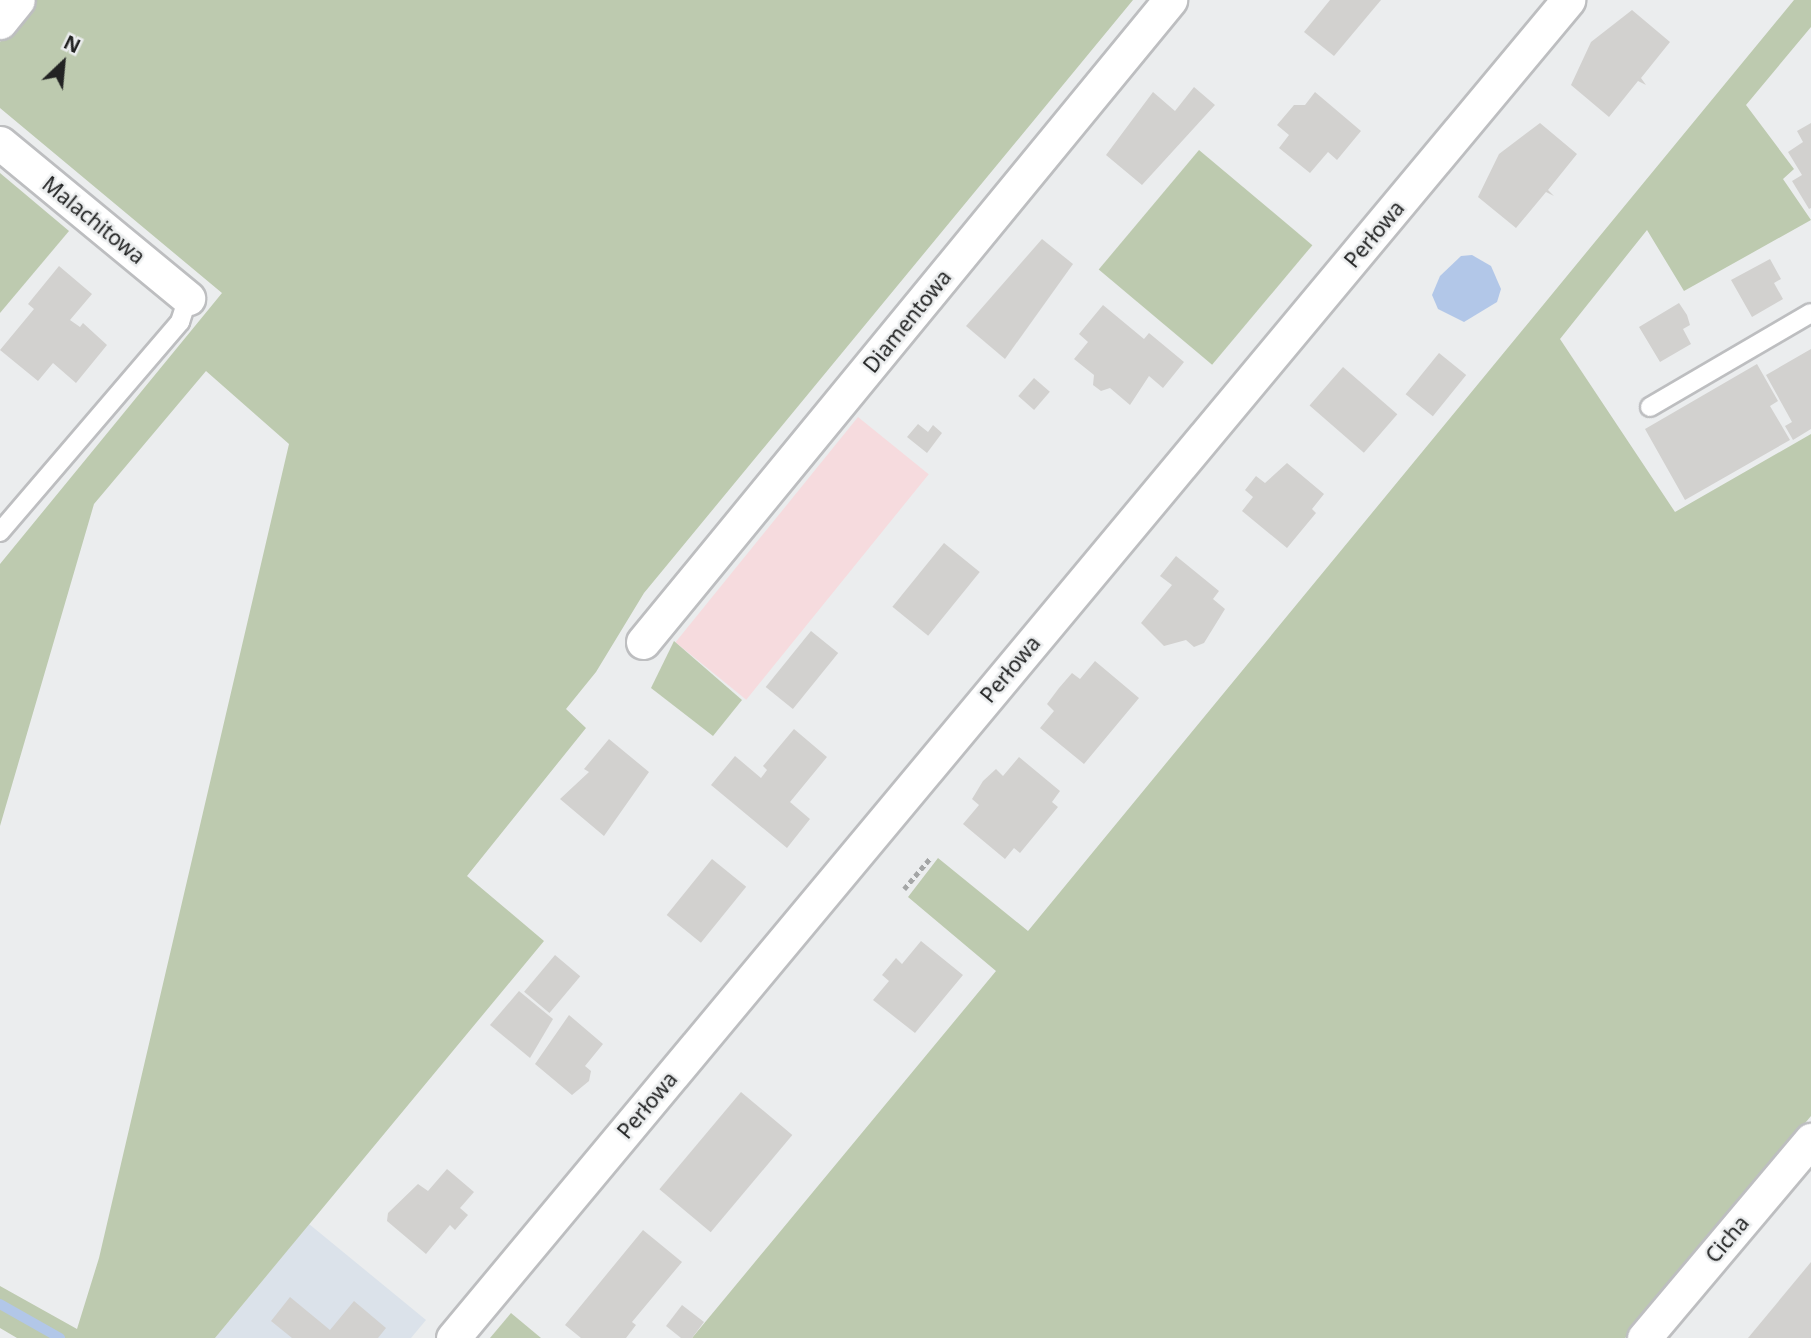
<!DOCTYPE html>
<html>
<head>
<meta charset="utf-8">
<style>
  body { margin:0 }
  #map { position:relative; width:1811px; height:1338px; overflow:hidden; background:#ebedee; font-family:"Noto Sans",sans-serif }
  div>[style] { position:absolute }
  .built>* { inset:0; background:#dbe2ea }
  .industrial>* { inset:0; background:#f6dbde; transform-origin:0 0 }
  .green>* { inset:0; background:#bdcaaf; transform-origin:0 0 }
  .water>* { inset:0; background:#b2c7e8 }
  .stream>* { height:10px; margin:-5px; padding:0 5px; transform-origin:5px; border-radius:5px; background:#b2c7e8 }
  .building>* { inset:0; background:#d2d1cf; transform-origin:0 0 }
  .path>* { height:4.5px; margin-top:-2.25px; transform-origin:0; background:repeating-linear-gradient(90deg,#a4a6a6 0 5px,transparent 0 8.5px) }
  .roads { filter:drop-shadow(2px 0 #bdbec0) drop-shadow(-2px 0 #bdbec0) drop-shadow(0 2px #bdbec0) drop-shadow(0 -2px #bdbec0) }
  .service>* { height:18px; margin:-9px; padding:0 9px; transform-origin:9px; border-radius:9px; background:#fff }
  .minor>* { height:33px; margin:-16.5px; padding:0 16.5px; transform-origin:16.5px; border-radius:16.5px; background:#fff }
  span { translate:-50% -50%; white-space:nowrap; text-align:center; line-height:1.15; -webkit-text-stroke:5px #ebedee; paint-order:stroke }
  .street-label { font-size:21px; color:#222323 }
  .north { position:absolute; left:28px; top:28px; width:70px; height:70px; -webkit-text-stroke:5px #ebedee; paint-order:stroke; rotate:26deg; font-size:19px; font-weight:700; line-height:28px; text-align:center; color:#222323 }
  .north::after { content:''; display:block; margin:auto; width:24px; height:32px; background:#222323; clip-path:polygon(50% 0,100% 100%,50% 72%,0 100%) }
</style>
</head>
<body>
<div id="map">
  <div class="built">
    <i style="clip-path:polygon(309px 1224px,426px 1320px,411px 1338px,215px 1338px)"></i>
  </div>
  <div class="industrial">
    <i style="left:858px;top:417px;width:91px;height:290px;rotate:39deg"></i>
  </div>
  <div class="green">
    <i style="clip-path:polygon(35px 0,1133px 0,644px 593px,596px 672px,566px 709px,586px 728px,467px 876px,544px 941px,215px 1338px,17px 1338px,0 1328px,0 1286px,77px 1329px,99px 1258px,289px 444px,206px 371px,94px 504px,0 826px,0 564px,222px 293px,0 108px,0 42px)"></i>
    <i style="clip-path:polygon(1794px 0,1811px 0,1811px 27px,1746px 105px,1794px 169px,1783px 179px,1811px 220px,1684px 291px,1647px 230px,1560px 339px,1675px 512px,1811px 434px,1811px 1116px,1625px 1338px,692px 1338px,996px 971px,908px 897px,938px 858px,1028px 931px)"></i>
    <i style="left:1199px;top:150px;width:148px;height:156px;rotate:40deg"></i>
    <i style="clip-path:polygon(0 173px,69px 231px,0 313px)"></i>
    <i style="clip-path:polygon(674px 641px,742px 700px,713px 736px,651px 688px)"></i>
    <i style="clip-path:polygon(511px 1313px,541px 1338px,490px 1338px)"></i>
  </div>
  <div class="water">
    <i style="clip-path:polygon(1472px 255px,1491px 266px,1501px 289px,1497px 302px,1464px 322px,1438px 309px,1432px 295px,1440px 276px,1461px 256px)"></i>
  </div>
  <div class="stream">
    <i style="left:0;top:1304px;width:69px;rotate:29.5deg"></i>
  </div>
  <div class="building">
    <i style="clip-path:polygon(1330px 0,1381px 0,1334px 56px,1304px 32px)"></i>
    <i style="clip-path:polygon(1632px 10px,1670px 42px,1641px 78px,1646px 85px,1638px 81px,1609px 117px,1571px 85px,1591px 42px)"></i>
    <i style="clip-path:polygon(1194px 87px,1215px 105px,1142px 185px,1106px 155px,1153px 92px,1175px 111px)"></i>
    <i style="clip-path:polygon(1315px 92px,1361px 131px,1337px 160px,1328px 152px,1310px 173px,1279px 148px,1289px 135px,1277px 125px,1294px 105px,1305px 105px)"></i>
    <i style="clip-path:polygon(1540px 123px,1577px 154px,1548px 190px,1554px 196px,1546px 192px,1516px 228px,1478px 197px,1499px 154px)"></i>
    <i style="clip-path:polygon(1811px 123px,1811px 208px,1809px 209px,1792px 181px,1802px 175px,1788px 152px,1803px 142px,1797px 131px)"></i>
    <i style="clip-path:polygon(1042px 239px,1073px 264px,1005px 359px,966px 326px)"></i>
    <i style="clip-path:polygon(1770px 259px,1781px 279px,1774px 283px,1783px 299px,1752px 317px,1731px 280px)"></i>
    <i style="clip-path:polygon(59px 266px,92px 294px,70px 320px,80px 327px,83px 323px,107px 345px,76px 383px,53px 363px,38px 381px,0 350px,34px 309px,28px 304px)"></i>
    <i style="clip-path:polygon(1679px 303px,1687px 315px,1690px 325px,1683px 329px,1691px 344px,1660px 362px,1639px 327px)"></i>
    <i style="clip-path:polygon(1103px 305px,1144px 339px,1149px 333px,1184px 362px,1163px 388px,1149px 376px,1130px 405px,1110px 388px,1101px 391px,1093px 385px,1094px 375px,1074px 359px,1088px 342px,1079px 334px)"></i>
    <i style="clip-path:polygon(1811px 349px,1811px 429px,1793px 440px,1785px 426px,1792px 422px,1766px 375px)"></i>
    <i style="left:1439px;top:353px;width:35px;height:53px;rotate:39deg"></i>
    <i style="clip-path:polygon(1757px 364px,1778px 401px,1770px 406px,1790px 440px,1685px 500px,1645px 429px)"></i>
    <i style="left:1343px;top:367px;width:72px;height:51px;rotate:41deg"></i>
    <i style="left:1034px;top:378px;width:21px;height:24px;rotate:41deg"></i>
    <i style="clip-path:polygon(918px 424px,928px 432px,933px 425px,942px 433px,927px 453px,907px 437px)"></i>
    <i style="clip-path:polygon(1287px 463px,1324px 494px,1312px 509px,1316px 513px,1287px 548px,1242px 511px,1253px 497px,1245px 490px,1256px 476px,1265px 483px)"></i>
    <i style="left:944px;top:543px;width:46px;height:82px;rotate:39deg"></i>
    <i style="clip-path:polygon(1176px 556px,1219px 591px,1213px 599px,1225px 609px,1204px 643px,1194px 647px,1186px 640px,1164px 646px,1141px 623px,1172px 585px,1160px 576px)"></i>
    <i style="left:811px;top:631px;width:35px;height:72px;rotate:39deg"></i>
    <i style="clip-path:polygon(1095px 661px,1139px 698px,1084px 764px,1040px 728px,1054px 711px,1047px 704px,1059px 688px,1072px 673px,1080px 679px)"></i>
    <i style="clip-path:polygon(794px 729px,827px 757px,790px 802px,810px 819px,787px 848px,711px 785px,735px 756px,761px 778px,767px 770px,763px 766px)"></i>
    <i style="clip-path:polygon(609px 739px,649px 772px,604px 836px,560px 799px,589px 772px,584px 769px)"></i>
    <i style="clip-path:polygon(1019px 757px,1060px 791px,1052px 802px,1058px 807px,1020px 853px,1014px 848px,1005px 859px,963px 824px,979px 805px,972px 799px,983px 781px,996px 769px,1003px 776px)"></i>
    <i style="left:712px;top:859px;width:44px;height:72px;rotate:39deg"></i>
    <i style="clip-path:polygon(921px 941px,963px 975px,915px 1033px,873px 1000px,889px 981px,882px 975px,896px 958px,902px 964px)"></i>
    <i style="left:555px;top:955px;width:33px;height:48px;rotate:40deg"></i>
    <i style="clip-path:polygon(519px 991px,553px 1019px,530px 1058px,490px 1025px)"></i>
    <i style="clip-path:polygon(569px 1015px,603px 1044px,585px 1066px,591px 1071px,589px 1081px,572px 1095px,535px 1064px)"></i>
    <i style="left:741px;top:1092px;width:67px;height:127px;rotate:40deg"></i>
    <i style="clip-path:polygon(447px 1169px,474px 1192px,460px 1208px,468px 1215px,455px 1230px,450px 1225px,426px 1254px,387px 1221px,388px 1213px,418px 1184px,428px 1191px)"></i>
    <i style="clip-path:polygon(643px 1230px,682px 1262px,632px 1322px,636px 1325px,626px 1338px,581px 1338px,565px 1325px)"></i>
    <i style="clip-path:polygon(1811px 1262px,1811px 1338px,1748px 1338px)"></i>
    <i style="clip-path:polygon(290px 1297px,330px 1330px,354px 1301px,386px 1328px,378px 1338px,292px 1338px,271px 1321px)"></i>
    <i style="clip-path:polygon(682px 1305px,704px 1322px,692px 1338px,681px 1338px,666px 1326px)"></i>
  </div>
  <div class="path">
    <i style="left:904px;top:889px;width:42px;rotate:-49.8deg"></i>
  </div>
  <div class="roads">
    <div class="service">
      <i style="left:1650px;top:407px;width:186px;rotate:-30.3deg"></i>
      <i style="left:0;top:532px;width:277px;rotate:-49.4deg"></i>
      <i style="left:180px;top:322px;width:25px;rotate:-72deg"></i>
    </div>
    <div class="minor">
      <i style="left:0;top:22px;width:28px;rotate:-51deg"></i>
      <i style="left:0;top:143px;width:244px;rotate:39.5deg"></i>
      <i style="left:643px;top:642px;width:831px;rotate:-50.62deg"></i>
      <i style="left:453px;top:1338px;width:1742px;rotate:-50.19deg"></i>
      <i style="left:1644px;top:1338px;width:259px;rotate:-49.9deg"></i>
    </div>
  </div>
  <div class="street-label">
    <span style="left:94px;top:220px;rotate:39deg">Malachitowa</span>
    <span style="left:1374px;top:234px;rotate:-50deg">Perłowa</span>
    <span style="left:907px;top:321px;rotate:-51deg">Diamentowa</span>
    <span style="left:1010px;top:669px;rotate:-50deg">Perłowa</span>
    <span style="left:647px;top:1105px;rotate:-50deg">Perłowa</span>
    <span style="left:1727px;top:1239px;rotate:-50deg">Cicha</span>
  </div>
  <div class="north">N</div>
</div>
</body>
</html>
